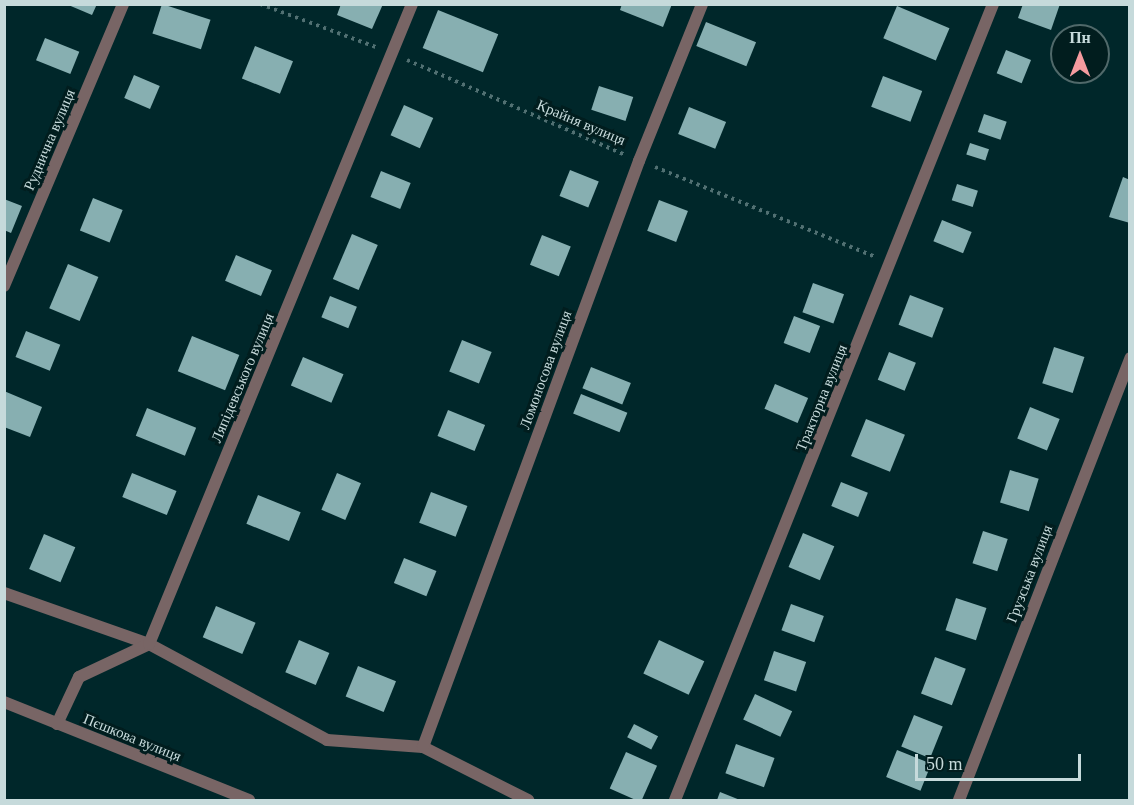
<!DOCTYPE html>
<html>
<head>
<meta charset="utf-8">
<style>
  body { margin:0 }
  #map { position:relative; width:1134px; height:805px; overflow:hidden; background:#00272a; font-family:Georgia,serif }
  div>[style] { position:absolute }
  .building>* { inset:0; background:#87afb1; transform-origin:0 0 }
  .path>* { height:4px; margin-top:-2px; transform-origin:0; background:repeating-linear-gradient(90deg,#517072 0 3px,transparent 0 7.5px) }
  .minor>* { height:12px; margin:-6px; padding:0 6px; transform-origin:6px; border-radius:6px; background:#786565 }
  .tertiary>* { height:12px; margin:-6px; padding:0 6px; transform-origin:6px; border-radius:6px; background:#786565 }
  span { translate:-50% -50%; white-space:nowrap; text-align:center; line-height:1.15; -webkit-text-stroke:6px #011d1e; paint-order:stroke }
  .street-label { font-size:15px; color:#c6dadb }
  .frame { position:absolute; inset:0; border:6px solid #c6dadb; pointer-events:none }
  .north { position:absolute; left:1050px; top:24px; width:60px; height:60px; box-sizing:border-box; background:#011d1e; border:2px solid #50696a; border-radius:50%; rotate:0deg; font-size:16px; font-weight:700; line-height:24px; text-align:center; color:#c6dadb }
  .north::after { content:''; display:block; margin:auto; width:21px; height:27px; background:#f59b9f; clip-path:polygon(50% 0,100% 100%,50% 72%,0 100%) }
  .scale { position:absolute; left:915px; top:754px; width:166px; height:27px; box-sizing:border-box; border:3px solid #c6dadb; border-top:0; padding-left:8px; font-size:18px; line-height:21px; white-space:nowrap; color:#c6dadb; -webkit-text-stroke:4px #011d1e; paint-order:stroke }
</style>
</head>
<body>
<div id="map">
  <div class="building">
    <i style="clip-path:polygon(66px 4px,97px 4px,92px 15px)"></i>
    <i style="left:162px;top:4px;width:51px;height:31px;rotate:18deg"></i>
    <i style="clip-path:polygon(341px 4px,383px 4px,372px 29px,337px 15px)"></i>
    <i style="clip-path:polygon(622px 4px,672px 4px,663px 27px,620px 10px)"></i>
    <i style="clip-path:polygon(1023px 4px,1060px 4px,1051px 30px,1018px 18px)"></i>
    <i style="left:897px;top:6px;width:57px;height:35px;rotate:23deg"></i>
    <i style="left:438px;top:10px;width:65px;height:41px;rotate:22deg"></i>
    <i style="left:706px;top:22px;width:54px;height:26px;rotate:22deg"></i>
    <i style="left:45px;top:38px;width:37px;height:24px;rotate:22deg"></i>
    <i style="left:255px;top:46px;width:41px;height:35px;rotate:22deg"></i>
    <i style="left:1006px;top:50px;width:27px;height:25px;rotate:22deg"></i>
    <i style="left:134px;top:75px;width:28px;height:25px;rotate:23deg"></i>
    <i style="left:883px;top:76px;width:42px;height:33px;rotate:21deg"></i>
    <i style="left:599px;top:86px;width:36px;height:25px;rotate:18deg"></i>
    <i style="left:404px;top:105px;width:32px;height:33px;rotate:24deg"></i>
    <i style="left:689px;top:107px;width:40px;height:29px;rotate:22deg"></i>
    <i style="left:984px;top:114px;width:24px;height:19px;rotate:19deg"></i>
    <i style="left:970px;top:143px;width:20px;height:12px;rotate:18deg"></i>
    <i style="left:570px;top:170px;width:31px;height:28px;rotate:22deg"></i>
    <i style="left:381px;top:171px;width:32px;height:28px;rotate:22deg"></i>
    <i style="clip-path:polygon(1123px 177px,1130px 180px,1130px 223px,1109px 217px)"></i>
    <i style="left:957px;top:184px;width:22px;height:17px;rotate:18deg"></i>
    <i style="left:93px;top:198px;width:32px;height:35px;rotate:22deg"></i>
    <i style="clip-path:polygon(4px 199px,22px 206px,11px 233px,4px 230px)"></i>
    <i style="left:659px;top:200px;width:31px;height:33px;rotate:21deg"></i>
    <i style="left:942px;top:220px;width:32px;height:23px;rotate:22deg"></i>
    <i style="left:352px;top:234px;width:28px;height:49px;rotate:23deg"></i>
    <i style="left:542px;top:235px;width:31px;height:32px;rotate:22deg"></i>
    <i style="left:236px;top:255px;width:39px;height:28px;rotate:23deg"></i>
    <i style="left:68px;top:264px;width:33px;height:48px;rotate:23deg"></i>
    <i style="left:813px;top:283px;width:33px;height:31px;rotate:20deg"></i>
    <i style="left:910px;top:295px;width:36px;height:32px;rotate:21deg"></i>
    <i style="left:330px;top:296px;width:29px;height:23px;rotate:22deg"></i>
    <i style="left:794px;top:316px;width:28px;height:29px;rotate:21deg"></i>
    <i style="left:26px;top:331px;width:37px;height:28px;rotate:22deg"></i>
    <i style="left:192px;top:336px;width:51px;height:38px;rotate:22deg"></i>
    <i style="left:462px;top:340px;width:32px;height:34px;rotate:22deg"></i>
    <i style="left:1054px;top:347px;width:32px;height:38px;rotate:18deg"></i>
    <i style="left:889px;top:352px;width:29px;height:30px;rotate:22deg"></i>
    <i style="left:303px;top:357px;width:44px;height:31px;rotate:23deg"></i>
    <i style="left:591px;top:367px;width:43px;height:23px;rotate:22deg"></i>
    <i style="left:775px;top:384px;width:36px;height:27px;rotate:23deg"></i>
    <i style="clip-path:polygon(4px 391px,42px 407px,30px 437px,4px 427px)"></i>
    <i style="left:581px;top:394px;width:50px;height:21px;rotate:22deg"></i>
    <i style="left:1030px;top:407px;width:32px;height:34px;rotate:22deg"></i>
    <i style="left:147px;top:408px;width:53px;height:30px;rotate:22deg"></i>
    <i style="left:448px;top:410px;width:40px;height:28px;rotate:22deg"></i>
    <i style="left:866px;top:419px;width:42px;height:40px;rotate:22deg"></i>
    <i style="left:1010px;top:470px;width:30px;height:34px;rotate:17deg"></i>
    <i style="left:132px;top:473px;width:48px;height:26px;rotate:22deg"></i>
    <i style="left:337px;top:473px;width:26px;height:40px;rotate:23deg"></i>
    <i style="left:841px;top:482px;width:29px;height:26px;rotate:22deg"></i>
    <i style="left:431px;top:492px;width:39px;height:33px;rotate:21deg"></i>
    <i style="left:258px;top:495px;width:46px;height:31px;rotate:22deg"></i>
    <i style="left:983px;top:531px;width:26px;height:34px;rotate:18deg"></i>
    <i style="left:803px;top:533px;width:34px;height:37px;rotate:23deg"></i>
    <i style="left:44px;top:534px;width:34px;height:38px;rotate:23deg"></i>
    <i style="left:404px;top:558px;width:35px;height:27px;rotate:22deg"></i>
    <i style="left:956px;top:598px;width:32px;height:34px;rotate:18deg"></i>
    <i style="left:791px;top:604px;width:35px;height:28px;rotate:20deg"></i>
    <i style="left:216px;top:606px;width:43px;height:34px;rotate:23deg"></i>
    <i style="left:299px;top:640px;width:33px;height:35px;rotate:23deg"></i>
    <i style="left:659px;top:640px;width:50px;height:37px;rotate:25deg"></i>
    <i style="left:774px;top:651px;width:34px;height:31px;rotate:19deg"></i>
    <i style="left:935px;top:657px;width:33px;height:39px;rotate:21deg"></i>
    <i style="left:358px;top:666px;width:41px;height:33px;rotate:22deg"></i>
    <i style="left:755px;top:694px;width:41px;height:28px;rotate:25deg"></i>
    <i style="left:914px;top:715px;width:31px;height:34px;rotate:22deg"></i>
    <i style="left:634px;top:724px;width:27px;height:15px;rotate:27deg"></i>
    <i style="left:736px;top:744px;width:41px;height:31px;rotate:20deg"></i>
    <i style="left:897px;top:750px;width:37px;height:29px;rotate:22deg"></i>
    <i style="left:626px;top:752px;width:34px;height:40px;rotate:24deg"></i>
    <i style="clip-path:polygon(720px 792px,740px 800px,717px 800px)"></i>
  </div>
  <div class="path">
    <i style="left:260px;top:4px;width:126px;rotate:20.4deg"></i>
    <i style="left:407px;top:60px;width:239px;rotate:23.5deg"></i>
    <i style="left:655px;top:167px;width:238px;rotate:22.2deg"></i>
  </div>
  <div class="minor">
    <i style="left:4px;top:286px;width:306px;rotate:-67.1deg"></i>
    <i style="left:4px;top:593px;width:154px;rotate:19.4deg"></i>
    <i style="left:149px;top:644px;width:202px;rotate:28.3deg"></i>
    <i style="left:327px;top:740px;width:96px;rotate:4.2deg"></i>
    <i style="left:423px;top:747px;width:118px;rotate:26.8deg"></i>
    <i style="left:57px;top:724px;width:52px;rotate:-64.9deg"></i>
    <i style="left:79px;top:677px;width:77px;rotate:-25.2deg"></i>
    <i style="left:149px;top:644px;width:692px;rotate:-67.66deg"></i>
    <i style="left:423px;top:747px;width:625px;rotate:-69.77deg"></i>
    <i style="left:639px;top:161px;width:169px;rotate:-68.1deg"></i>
    <i style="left:675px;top:800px;width:857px;rotate:-68.22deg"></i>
    <i style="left:959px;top:800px;width:474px;rotate:-68.8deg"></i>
  </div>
  <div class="tertiary">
    <i style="left:4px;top:702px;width:264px;rotate:21.8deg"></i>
  </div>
  <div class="street-label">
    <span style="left:581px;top:123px;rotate:23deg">Крайня вулиця</span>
    <span style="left:50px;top:140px;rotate:-67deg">Руднична вулиця</span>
    <span style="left:546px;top:370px;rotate:-70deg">Ломоносова вулиця</span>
    <span style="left:243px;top:378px;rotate:-67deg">Ляпідевського вулиця</span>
    <span style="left:822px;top:398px;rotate:-68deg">Тракторна вулиця</span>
    <span style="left:1030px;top:574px;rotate:-69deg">Грузська вулиця</span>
    <span style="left:132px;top:738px;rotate:22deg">Пєшкова вулиця</span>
  </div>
  <div class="frame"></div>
  <div class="north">Пн</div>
  <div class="scale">50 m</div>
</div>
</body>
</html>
